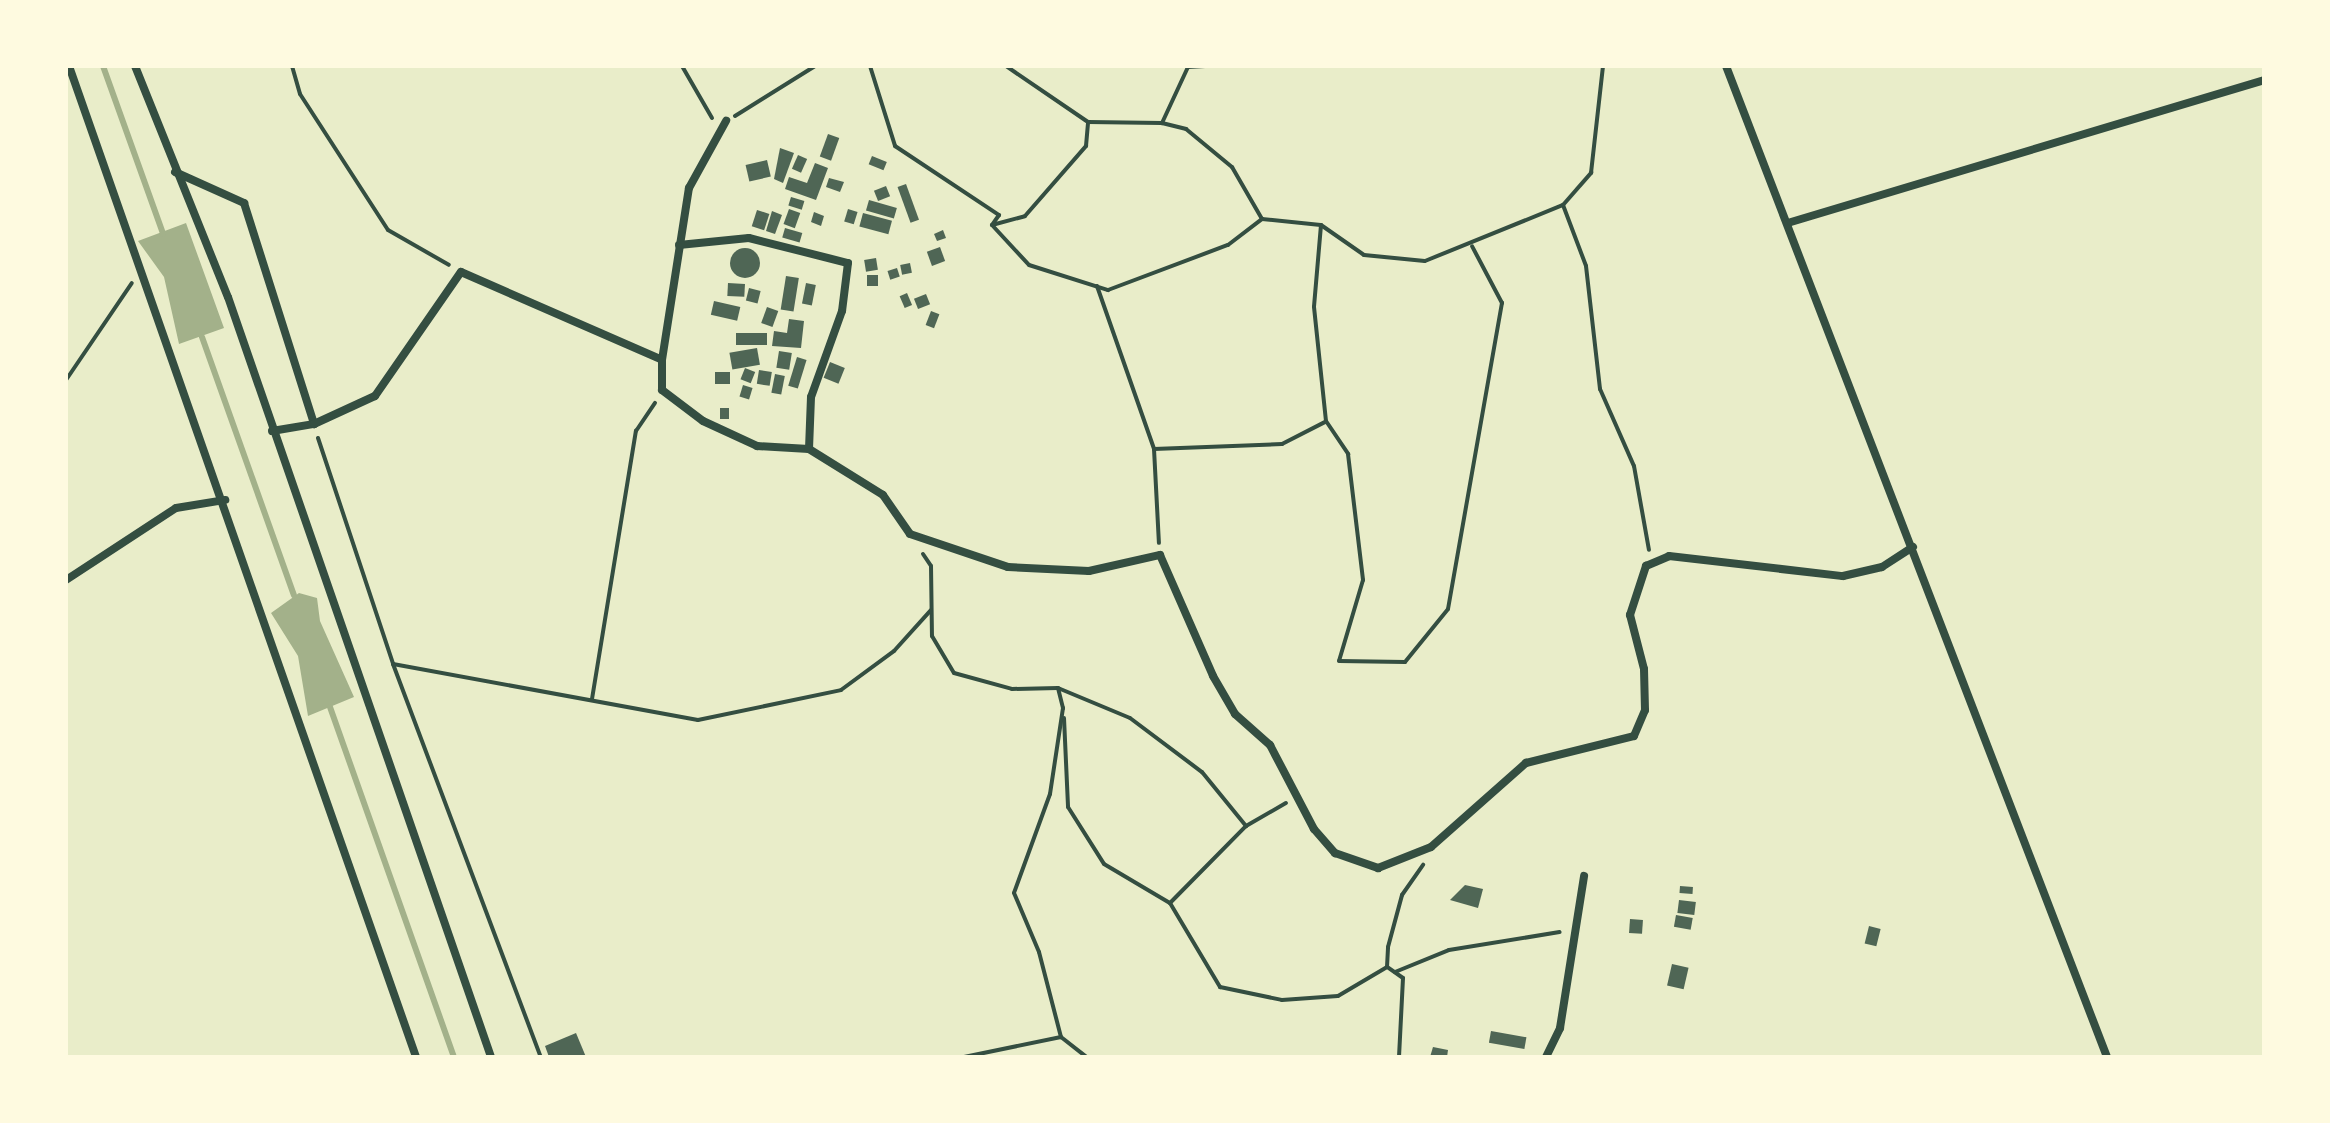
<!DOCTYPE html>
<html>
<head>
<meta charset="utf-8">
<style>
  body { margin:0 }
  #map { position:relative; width:2330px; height:1123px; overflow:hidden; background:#e9edc9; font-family:"IBM Plex Sans",sans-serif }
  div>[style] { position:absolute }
  .water>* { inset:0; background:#a3b18a }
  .stream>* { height:6px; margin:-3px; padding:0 3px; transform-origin:3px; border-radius:3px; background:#a3b18a }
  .building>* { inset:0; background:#4f6655; transform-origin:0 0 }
  .round { border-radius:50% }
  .path>* { height:4px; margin:-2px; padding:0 2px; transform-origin:2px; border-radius:2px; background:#344e41 }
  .minor>* { height:8px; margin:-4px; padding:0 4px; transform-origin:4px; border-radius:4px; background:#344e41 }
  span { translate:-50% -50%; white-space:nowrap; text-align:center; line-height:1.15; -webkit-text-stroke:8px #fefae0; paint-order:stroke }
  .frame { position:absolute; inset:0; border:68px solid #fefae0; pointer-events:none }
</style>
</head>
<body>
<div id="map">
  <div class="water">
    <i style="clip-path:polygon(186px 223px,224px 328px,179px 344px,164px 277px,138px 241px)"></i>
    <i style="clip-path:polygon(299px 593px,317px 598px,320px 621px,354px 697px,308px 716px,298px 656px,271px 613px)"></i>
  </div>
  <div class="stream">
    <i style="left:103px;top:66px;width:178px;rotate:70.3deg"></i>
    <i style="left:202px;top:337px;width:274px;rotate:70.4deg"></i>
    <i style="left:330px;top:707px;width:371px;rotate:70.5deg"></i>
  </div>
  <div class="building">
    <i style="left:828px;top:134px;width:12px;height:24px;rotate:20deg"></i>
    <i style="clip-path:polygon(780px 148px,794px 153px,783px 183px,774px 179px)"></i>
    <i style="left:798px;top:155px;width:10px;height:15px;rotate:24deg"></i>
    <i style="left:872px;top:156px;width:16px;height:9px;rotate:22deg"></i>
    <i style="left:767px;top:160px;width:17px;height:22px;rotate:77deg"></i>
    <i style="clip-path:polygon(815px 163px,828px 168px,816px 200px,785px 189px,789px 177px,807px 183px)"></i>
    <i style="clip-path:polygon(829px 178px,844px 182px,840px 192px,826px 187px)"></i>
    <i style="left:906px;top:184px;width:38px;height:9px;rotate:70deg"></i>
    <i style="left:886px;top:186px;width:11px;height:13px;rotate:68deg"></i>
    <i style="left:791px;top:197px;width:14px;height:9px;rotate:17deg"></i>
    <i style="left:869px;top:200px;width:29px;height:11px;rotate:16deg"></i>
    <i style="left:789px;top:209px;width:12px;height:16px;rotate:20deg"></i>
    <i style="left:848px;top:209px;width:10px;height:13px;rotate:17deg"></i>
    <i style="left:757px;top:210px;width:13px;height:17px;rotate:18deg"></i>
    <i style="clip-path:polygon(772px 211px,782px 215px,775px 234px,766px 231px)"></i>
    <i style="clip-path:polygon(814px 212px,824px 216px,821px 226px,811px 222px)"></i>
    <i style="left:863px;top:213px;width:30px;height:14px;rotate:15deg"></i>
    <i style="left:785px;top:228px;width:18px;height:10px;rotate:16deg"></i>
    <i style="clip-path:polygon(943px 230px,946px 238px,937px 241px,934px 234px)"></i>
    <i style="left:940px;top:247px;width:15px;height:14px;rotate:70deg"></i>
    <i class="round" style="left:730px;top:248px;width:30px;height:30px"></i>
    <i style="left:876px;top:258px;width:12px;height:12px;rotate:81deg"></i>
    <i style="left:910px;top:263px;width:10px;height:10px;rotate:79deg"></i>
    <i style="left:897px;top:268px;width:9px;height:10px;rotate:72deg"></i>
    <i style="left:867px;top:275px;width:11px;height:11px"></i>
    <i style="left:786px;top:276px;width:13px;height:34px;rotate:9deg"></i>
    <i style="left:728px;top:283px;width:17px;height:13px;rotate:3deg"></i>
    <i style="left:806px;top:283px;width:10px;height:21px;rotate:11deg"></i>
    <i style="left:749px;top:288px;width:12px;height:13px;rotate:14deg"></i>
    <i style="left:907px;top:293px;width:13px;height:8px;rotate:67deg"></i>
    <i style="left:926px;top:294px;width:11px;height:13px;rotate:68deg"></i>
    <i style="left:714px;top:301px;width:27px;height:14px;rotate:13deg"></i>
    <i style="left:767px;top:307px;width:12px;height:17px;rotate:20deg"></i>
    <i style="left:931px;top:311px;width:9px;height:15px;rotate:21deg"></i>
    <i style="clip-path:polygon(789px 319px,804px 321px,801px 348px,772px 346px,774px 331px,787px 333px)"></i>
    <i style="left:767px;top:333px;width:12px;height:31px;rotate:90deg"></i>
    <i style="left:757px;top:348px;width:17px;height:28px;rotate:80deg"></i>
    <i style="left:779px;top:351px;width:13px;height:17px;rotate:9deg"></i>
    <i style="left:797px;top:357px;width:10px;height:30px;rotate:17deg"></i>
    <i style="left:830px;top:362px;width:16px;height:17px;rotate:22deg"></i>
    <i style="left:745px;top:368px;width:11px;height:12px;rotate:22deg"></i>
    <i style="left:759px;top:370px;width:13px;height:14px;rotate:9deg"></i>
    <i style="left:715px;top:372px;width:15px;height:12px"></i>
    <i style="left:775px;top:374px;width:10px;height:19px;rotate:11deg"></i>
    <i style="left:743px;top:385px;width:10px;height:12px;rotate:17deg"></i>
    <i style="left:720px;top:408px;width:9px;height:11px"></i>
    <i style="clip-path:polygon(1465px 885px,1483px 889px,1478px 908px,1450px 900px)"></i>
    <i style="left:1680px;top:886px;width:13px;height:7px;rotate:4deg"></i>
    <i style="left:1679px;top:900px;width:17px;height:13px;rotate:7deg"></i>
    <i style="left:1676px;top:915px;width:17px;height:12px;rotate:10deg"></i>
    <i style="left:1630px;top:919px;width:13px;height:14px;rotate:4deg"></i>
    <i style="left:1869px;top:926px;width:12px;height:18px;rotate:14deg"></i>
    <i style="left:1672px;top:964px;width:17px;height:22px;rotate:13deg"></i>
    <i style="left:1491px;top:1031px;width:36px;height:12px;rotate:10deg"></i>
    <i style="clip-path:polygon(576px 1033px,586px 1057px,549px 1057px,545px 1046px)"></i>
    <i style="clip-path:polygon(1433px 1047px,1448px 1050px,1447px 1057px,1430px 1057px)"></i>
  </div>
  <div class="path">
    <i style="left:292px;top:66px;width:29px;rotate:74deg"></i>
    <i style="left:300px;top:94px;width:162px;rotate:57.1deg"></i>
    <i style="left:388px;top:230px;width:70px;rotate:29.8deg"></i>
    <i style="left:682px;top:66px;width:60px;rotate:60deg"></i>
    <i style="left:870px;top:66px;width:84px;rotate:72.6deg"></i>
    <i style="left:895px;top:146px;width:125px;rotate:33.6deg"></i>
    <i style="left:999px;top:215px;width:12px;rotate:125deg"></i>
    <i style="left:992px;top:225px;width:34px;rotate:-15deg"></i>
    <i style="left:1025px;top:216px;width:93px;rotate:-48.9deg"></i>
    <i style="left:1086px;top:146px;width:24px;rotate:-85deg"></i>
    <i style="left:1088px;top:122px;width:99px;rotate:-145.7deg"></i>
    <i style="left:1205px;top:66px;width:17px;rotate:177deg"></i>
    <i style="left:1188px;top:67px;width:62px;rotate:114.9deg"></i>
    <i style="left:1162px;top:123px;width:25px;rotate:14deg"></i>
    <i style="left:1186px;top:129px;width:60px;rotate:39.6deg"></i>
    <i style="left:1232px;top:167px;width:60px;rotate:60deg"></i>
    <i style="left:735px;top:116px;width:94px;rotate:-32deg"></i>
    <i style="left:1088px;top:122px;width:74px;rotate:0.8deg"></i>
    <i style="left:1563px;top:205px;width:65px;rotate:69.3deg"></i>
    <i style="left:1586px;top:266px;width:124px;rotate:83.5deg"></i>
    <i style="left:1600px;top:389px;width:84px;rotate:66.2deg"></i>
    <i style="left:1634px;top:466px;width:85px;rotate:79.9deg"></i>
    <i style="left:992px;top:225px;width:54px;rotate:47.2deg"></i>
    <i style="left:1029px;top:265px;width:83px;rotate:17.6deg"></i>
    <i style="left:1108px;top:290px;width:128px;rotate:-20.6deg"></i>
    <i style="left:1228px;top:245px;width:43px;rotate:-37.4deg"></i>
    <i style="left:1262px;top:219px;width:59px;rotate:5.8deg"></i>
    <i style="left:1321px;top:225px;width:52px;rotate:34.9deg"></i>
    <i style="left:1364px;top:255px;width:61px;rotate:5.6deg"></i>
    <i style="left:1425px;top:261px;width:149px;rotate:-22.1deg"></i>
    <i style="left:1563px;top:205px;width:43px;rotate:-48.8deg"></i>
    <i style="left:1591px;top:173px;width:108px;rotate:-83.6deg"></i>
    <i style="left:1321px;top:225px;width:82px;rotate:94.9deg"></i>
    <i style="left:1314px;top:307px;width:115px;rotate:84deg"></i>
    <i style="left:1326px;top:421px;width:40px;rotate:56deg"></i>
    <i style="left:1348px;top:454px;width:127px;rotate:83.2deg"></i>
    <i style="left:1363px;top:580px;width:84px;rotate:106.5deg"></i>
    <i style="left:1339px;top:661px;width:66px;rotate:0.9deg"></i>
    <i style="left:1405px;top:662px;width:68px;rotate:-50.9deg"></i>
    <i style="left:1448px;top:609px;width:311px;rotate:-80deg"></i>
    <i style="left:1502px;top:303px;width:64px;rotate:-117.8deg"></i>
    <i style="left:1097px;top:286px;width:173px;rotate:70.7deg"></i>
    <i style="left:1154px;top:449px;width:128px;rotate:-2.2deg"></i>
    <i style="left:1282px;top:444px;width:48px;rotate:-27.1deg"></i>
    <i style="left:66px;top:380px;width:117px;rotate:-55.8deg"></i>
    <i style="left:318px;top:438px;width:238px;rotate:71.6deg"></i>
    <i style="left:393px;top:664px;width:420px;rotate:69.4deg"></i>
    <i style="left:1154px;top:449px;width:94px;rotate:87deg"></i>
    <i style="left:923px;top:554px;width:14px;rotate:56deg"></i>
    <i style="left:931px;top:566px;width:70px;rotate:89.2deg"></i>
    <i style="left:932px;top:636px;width:43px;rotate:59.3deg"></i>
    <i style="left:954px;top:673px;width:60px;rotate:15.4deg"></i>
    <i style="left:1012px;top:689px;width:46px;rotate:-1.2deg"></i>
    <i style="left:1058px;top:688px;width:21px;rotate:76deg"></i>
    <i style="left:1063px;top:708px;width:87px;rotate:98.6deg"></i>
    <i style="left:1050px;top:794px;width:105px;rotate:110deg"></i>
    <i style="left:1014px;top:893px;width:64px;rotate:67deg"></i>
    <i style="left:1039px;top:952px;width:88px;rotate:75.5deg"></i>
    <i style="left:1061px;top:1037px;width:99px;rotate:168.3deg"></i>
    <i style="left:393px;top:664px;width:310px;rotate:10.4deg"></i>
    <i style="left:698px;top:720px;width:146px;rotate:-11.8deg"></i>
    <i style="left:841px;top:690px;width:66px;rotate:-36.3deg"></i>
    <i style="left:894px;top:651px;width:55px;rotate:-47.9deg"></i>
    <i style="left:1058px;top:688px;width:78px;rotate:22.6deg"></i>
    <i style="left:1130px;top:718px;width:90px;rotate:36.9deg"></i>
    <i style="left:1202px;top:772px;width:70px;rotate:50.8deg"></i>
    <i style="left:592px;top:699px;width:272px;rotate:-80.7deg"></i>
    <i style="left:636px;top:431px;width:34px;rotate:-56deg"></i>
    <i style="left:1064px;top:718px;width:89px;rotate:87.4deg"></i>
    <i style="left:1068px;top:807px;width:67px;rotate:57.7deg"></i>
    <i style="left:1104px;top:864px;width:77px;rotate:30.6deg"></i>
    <i style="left:1170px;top:903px;width:98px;rotate:59.2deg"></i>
    <i style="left:1220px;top:987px;width:63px;rotate:11.8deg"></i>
    <i style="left:1282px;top:1000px;width:56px;rotate:-4.1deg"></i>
    <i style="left:1338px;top:996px;width:57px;rotate:-30.6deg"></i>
    <i style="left:1170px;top:903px;width:108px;rotate:-45.4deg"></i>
    <i style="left:1246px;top:826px;width:46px;rotate:-29.9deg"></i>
    <i style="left:1395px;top:972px;width:58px;rotate:-22.2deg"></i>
    <i style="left:1449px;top:950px;width:112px;rotate:-9.2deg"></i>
    <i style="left:1061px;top:1037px;width:33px;rotate:38deg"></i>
    <i style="left:1399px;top:1057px;width:79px;rotate:-87.1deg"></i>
    <i style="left:1403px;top:978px;width:19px;rotate:-145deg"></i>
    <i style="left:1387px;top:967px;width:20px;rotate:-87deg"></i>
    <i style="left:1388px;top:947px;width:54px;rotate:-74.9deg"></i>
    <i style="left:1402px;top:895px;width:37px;rotate:-55deg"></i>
  </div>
  <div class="minor">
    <i style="left:69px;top:66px;width:1050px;rotate:70.7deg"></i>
    <i style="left:135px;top:66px;width:249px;rotate:68.1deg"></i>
    <i style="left:228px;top:297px;width:804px;rotate:70.91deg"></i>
    <i style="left:1726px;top:66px;width:1062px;rotate:68.97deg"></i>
    <i style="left:175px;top:172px;width:76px;rotate:24.2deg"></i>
    <i style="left:244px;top:203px;width:232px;rotate:72.4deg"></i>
    <i style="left:1791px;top:222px;width:494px;rotate:-16.7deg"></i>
    <i style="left:679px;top:245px;width:70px;rotate:-5.7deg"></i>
    <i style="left:749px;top:238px;width:102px;rotate:14.2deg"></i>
    <i style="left:848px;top:263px;width:48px;rotate:97.1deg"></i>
    <i style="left:842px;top:311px;width:91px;rotate:109.8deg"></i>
    <i style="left:811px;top:397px;width:52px;rotate:92.2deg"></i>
    <i style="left:662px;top:360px;width:174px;rotate:-81.1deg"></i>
    <i style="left:689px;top:188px;width:77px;rotate:-61.1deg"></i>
    <i style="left:272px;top:431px;width:43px;rotate:-9.5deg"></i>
    <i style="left:314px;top:424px;width:67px;rotate:-24.7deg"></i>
    <i style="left:375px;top:396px;width:151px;rotate:-55.3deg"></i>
    <i style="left:461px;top:272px;width:219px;rotate:23.6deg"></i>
    <i style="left:662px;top:360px;width:30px;rotate:90deg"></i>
    <i style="left:662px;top:390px;width:51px;rotate:37.1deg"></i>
    <i style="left:703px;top:421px;width:60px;rotate:24.8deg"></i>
    <i style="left:757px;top:446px;width:52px;rotate:3.3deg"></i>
    <i style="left:809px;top:449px;width:87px;rotate:31.9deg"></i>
    <i style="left:883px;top:495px;width:47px;rotate:55.3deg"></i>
    <i style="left:910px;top:534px;width:103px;rotate:18.6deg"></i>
    <i style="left:1008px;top:567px;width:81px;rotate:2.8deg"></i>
    <i style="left:1089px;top:571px;width:73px;rotate:-12.7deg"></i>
    <i style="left:1160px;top:555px;width:132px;rotate:66.3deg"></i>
    <i style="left:1213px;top:676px;width:44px;rotate:59.9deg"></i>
    <i style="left:1235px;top:714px;width:47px;rotate:41.5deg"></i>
    <i style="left:1270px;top:745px;width:95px;rotate:62.4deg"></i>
    <i style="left:1314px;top:829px;width:32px;rotate:49deg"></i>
    <i style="left:1335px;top:853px;width:46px;rotate:19.2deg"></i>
    <i style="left:1378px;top:868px;width:57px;rotate:-21.6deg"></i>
    <i style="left:1431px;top:847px;width:127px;rotate:-41.5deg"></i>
    <i style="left:1526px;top:763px;width:111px;rotate:-14deg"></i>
    <i style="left:1634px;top:736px;width:28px;rotate:-67deg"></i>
    <i style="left:1645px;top:710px;width:41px;rotate:-91.4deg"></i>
    <i style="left:1644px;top:669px;width:56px;rotate:-104.5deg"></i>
    <i style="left:1630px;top:615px;width:52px;rotate:-71.9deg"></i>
    <i style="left:1646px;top:566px;width:25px;rotate:-23deg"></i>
    <i style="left:1669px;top:556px;width:175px;rotate:6.6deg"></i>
    <i style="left:1843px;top:576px;width:40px;rotate:-13deg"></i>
    <i style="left:1882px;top:567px;width:37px;rotate:-33deg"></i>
    <i style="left:66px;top:580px;width:131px;rotate:-33.2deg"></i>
    <i style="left:176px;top:508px;width:50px;rotate:-9.3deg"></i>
    <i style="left:1546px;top:1057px;width:32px;rotate:-64deg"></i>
    <i style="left:1560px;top:1028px;width:154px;rotate:-81deg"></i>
  </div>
  <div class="frame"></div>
</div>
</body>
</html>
